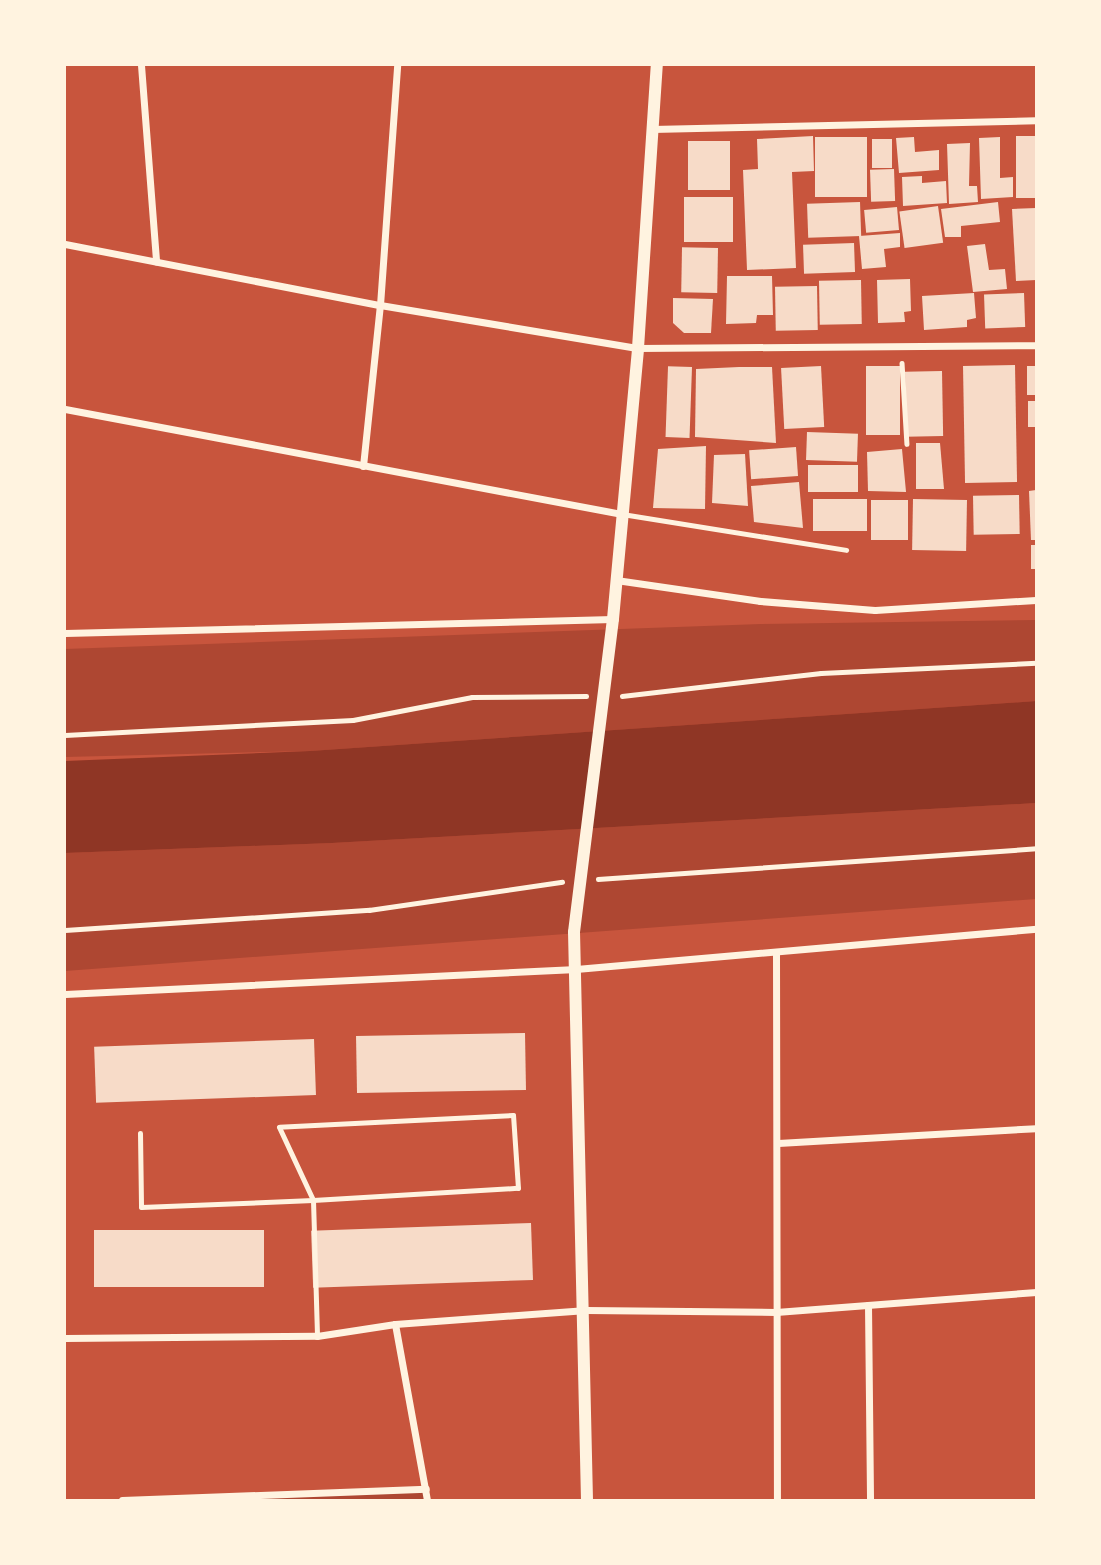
<!DOCTYPE html>
<html>
<head>
<meta charset="utf-8">
<style>
  body { margin:0 }
  #map { position:relative; width:1101px; height:1565px; overflow:hidden; background:#c8553d; font-family:"Titillium Web",sans-serif }
  div>[style] { position:absolute }
  .green>* { inset:0; background:#ae4732 }
  .water>* { inset:0; background:#8f3625 }
  .building>* { inset:0; background:#f7dbc8; transform-origin:0 0 }
  .path>* { height:4.5px; margin:-2.25px; padding:0 2.25px; transform-origin:2.25px; border-radius:2.25px; background:#fff3e0 }
  .service>* { height:5px; margin:-2.5px; padding:0 2.5px; transform-origin:2.5px; border-radius:2.5px; background:#fff3e0 }
  .minor>* { height:7px; margin:-3.5px; padding:0 3.5px; transform-origin:3.5px; border-radius:3.5px; background:#fff3e0 }
  .tertiary>* { height:12px; margin:-6px; padding:0 6px; transform-origin:6px; border-radius:6px; background:#fff3e0 }
  span { translate:-50% -50%; white-space:nowrap; text-align:center; line-height:1.15; -webkit-text-stroke:5px #fff3e0; paint-order:stroke }
  .frame { position:absolute; inset:0; border:66px solid #fff3e0; pointer-events:none }
</style>
</head>
<body>
<div id="map">
  <div class="green">
    <i style="clip-path:polygon(1036px 620px,1036px 701px,310px 751px,65px 757px,65px 649px,761px 624px)"></i>
    <i style="clip-path:polygon(1036px 803px,1036px 899px,65px 971px,65px 853px,332px 843px)"></i>
    <i style="clip-path:polygon(426px 1489px,427px 1500px,235px 1500px,234px 1496px)"></i>
  </div>
  <div class="water">
    <i style="clip-path:polygon(1036px 701px,1036px 803px,332px 843px,65px 853px,65px 761px,310px 751px)"></i>
  </div>
  <div class="building">
    <i style="clip-path:polygon(813px 136px,814px 171px,792px 172px,796px 268px,747px 270px,743px 170px,758px 169px,757px 139px)"></i>
    <i style="left:1036px;top:136px;width:62px;height:20px;rotate:90deg"></i>
    <i style="left:867px;top:137px;width:60px;height:52px;rotate:90deg"></i>
    <i style="clip-path:polygon(914px 137px,915px 152px,939px 150px,939px 170px,899px 173px,896px 138px)"></i>
    <i style="clip-path:polygon(1000px 137px,1000px 178px,1013px 177px,1013px 197px,981px 199px,979px 138px)"></i>
    <i style="left:892px;top:139px;width:29px;height:20px;rotate:90deg"></i>
    <i style="left:688px;top:141px;width:42px;height:49px"></i>
    <i style="clip-path:polygon(970px 143px,969px 186px,977px 186px,978px 202px,949px 204px,947px 144px)"></i>
    <i style="left:894px;top:169px;width:32px;height:24px;rotate:88deg"></i>
    <i style="clip-path:polygon(922px 176px,922px 183px,946px 181px,947px 203px,903px 206px,902px 177px)"></i>
    <i style="left:684px;top:197px;width:49px;height:45px"></i>
    <i style="left:860px;top:202px;width:34px;height:53px;rotate:88deg"></i>
    <i style="clip-path:polygon(998px 202px,1000px 222px,961px 226px,961px 237px,945px 237px,941px 209px)"></i>
    <i style="left:938px;top:206px;width:37px;height:39px;rotate:82deg"></i>
    <i style="left:897px;top:207px;width:23px;height:33px;rotate:85deg"></i>
    <i style="clip-path:polygon(1036px 208px,1036px 280px,1016px 281px,1012px 209px)"></i>
    <i style="clip-path:polygon(900px 233px,900px 247px,884px 249px,886px 267px,862px 269px,859px 236px)"></i>
    <i style="left:854px;top:243px;width:29px;height:51px;rotate:88deg"></i>
    <i style="clip-path:polygon(985px 244px,989px 270px,1005px 269px,1007px 289px,973px 292px,967px 246px)"></i>
    <i style="left:718px;top:248px;width:45px;height:36px;rotate:91deg"></i>
    <i style="clip-path:polygon(727px 276px,772px 276px,773px 315px,757px 315px,756px 323px,726px 324px)"></i>
    <i style="clip-path:polygon(910px 279px,911px 311px,904px 312px,905px 322px,878px 323px,877px 280px)"></i>
    <i style="left:861px;top:280px;width:44px;height:42px;rotate:89deg"></i>
    <i style="left:817px;top:286px;width:44px;height:42px;rotate:89deg"></i>
    <i style="clip-path:polygon(974px 293px,976px 318px,967px 320px,967px 327px,924px 330px,922px 296px)"></i>
    <i style="left:1024px;top:293px;width:34px;height:40px;rotate:88deg"></i>
    <i style="clip-path:polygon(673px 298px,713px 299px,711px 333px,684px 333px,673px 323px)"></i>
    <i style="left:1015px;top:365px;width:117px;height:52px;rotate:89deg"></i>
    <i style="left:821px;top:366px;width:61px;height:40px;rotate:87deg"></i>
    <i style="left:866px;top:366px;width:34px;height:69px"></i>
    <i style="left:1027px;top:366px;width:9px;height:29px"></i>
    <i style="left:692px;top:367px;width:71px;height:24px;rotate:92deg"></i>
    <i style="clip-path:polygon(739px 367px,772px 367px,776px 443px,695px 437px,696px 369px)"></i>
    <i style="left:942px;top:371px;width:65px;height:37px;rotate:89deg"></i>
    <i style="left:1028px;top:401px;width:8px;height:26px"></i>
    <i style="left:807px;top:432px;width:51px;height:28px;rotate:2deg"></i>
    <i style="clip-path:polygon(916px 443px,940px 443px,944px 489px,916px 489px)"></i>
    <i style="clip-path:polygon(706px 446px,705px 509px,653px 508px,658px 449px)"></i>
    <i style="left:796px;top:447px;width:29px;height:47px;rotate:86deg"></i>
    <i style="clip-path:polygon(902px 449px,906px 492px,868px 491px,867px 452px)"></i>
    <i style="clip-path:polygon(745px 454px,748px 506px,712px 503px,714px 455px)"></i>
    <i style="left:808px;top:465px;width:50px;height:27px"></i>
    <i style="clip-path:polygon(799px 482px,803px 528px,754px 522px,751px 486px)"></i>
    <i style="clip-path:polygon(1036px 490px,1036px 540px,1031px 540px,1029px 491px)"></i>
    <i style="left:1019px;top:495px;width:39px;height:46px;rotate:89deg"></i>
    <i style="left:813px;top:499px;width:54px;height:32px"></i>
    <i style="left:913px;top:499px;width:54px;height:51px;rotate:1deg"></i>
    <i style="left:908px;top:500px;width:40px;height:37px;rotate:90deg"></i>
    <i style="left:1031px;top:545px;width:5px;height:24px"></i>
    <i style="left:525px;top:1033px;width:57px;height:169px;rotate:89deg"></i>
    <i style="left:314px;top:1039px;width:56px;height:220px;rotate:88deg"></i>
    <i style="left:531px;top:1223px;width:57px;height:220px;rotate:88deg"></i>
    <i style="left:264px;top:1230px;width:57px;height:170px;rotate:90deg"></i>
  </div>
  <div class="path">
    <i style="left:902px;top:363px;width:81px;rotate:86.5deg"></i>
    <i style="left:622px;top:696px;width:200px;rotate:-6.6deg"></i>
    <i style="left:821px;top:673px;width:215px;rotate:-2.7deg"></i>
    <i style="left:65px;top:735px;width:288px;rotate:-3deg"></i>
    <i style="left:353px;top:720px;width:121px;rotate:-10.9deg"></i>
    <i style="left:472px;top:697px;width:114px;rotate:-0.5deg"></i>
    <i style="left:598px;top:879px;width:439px;rotate:-4deg"></i>
    <i style="left:65px;top:930px;width:305px;rotate:-3.8deg"></i>
    <i style="left:369px;top:910px;width:195px;rotate:-8.3deg"></i>
  </div>
  <div class="service">
    <i style="left:622px;top:514px;width:227px;rotate:9.1deg"></i>
    <i style="left:140px;top:1133px;width:74px;rotate:89.2deg"></i>
    <i style="left:141px;top:1207px;width:172px;rotate:-2.3deg"></i>
    <i style="left:313px;top:1200px;width:205px;rotate:-3.4deg"></i>
    <i style="left:518px;top:1188px;width:73px;rotate:-93.9deg"></i>
    <i style="left:513px;top:1115px;width:234px;rotate:177.1deg"></i>
    <i style="left:279px;top:1127px;width:81px;rotate:65deg"></i>
    <i style="left:313px;top:1200px;width:136px;rotate:88.3deg"></i>
  </div>
  <div class="minor">
    <i style="left:141px;top:65px;width:197px;rotate:85.6deg"></i>
    <i style="left:652px;top:129px;width:384px;rotate:-1.3deg"></i>
    <i style="left:65px;top:244px;width:321px;rotate:11deg"></i>
    <i style="left:380px;top:305px;width:262px;rotate:9.5deg"></i>
    <i style="left:638px;top:348px;width:398px;rotate:-0.4deg"></i>
    <i style="left:65px;top:409px;width:567px;rotate:10.68deg"></i>
    <i style="left:363px;top:466px;width:162px;rotate:-84deg"></i>
    <i style="left:380px;top:305px;width:241px;rotate:-85.9deg"></i>
    <i style="left:616px;top:580px;width:146px;rotate:8.3deg"></i>
    <i style="left:760px;top:601px;width:115px;rotate:4.5deg"></i>
    <i style="left:875px;top:610px;width:161px;rotate:-3.6deg"></i>
    <i style="left:65px;top:633px;width:548px;rotate:-1.46deg"></i>
    <i style="left:776px;top:953px;width:547px;rotate:89.9deg"></i>
    <i style="left:65px;top:994px;width:512px;rotate:-2.8deg"></i>
    <i style="left:576px;top:969px;width:462px;rotate:-5deg"></i>
    <i style="left:778px;top:1143px;width:258px;rotate:-3.3deg"></i>
    <i style="left:868px;top:1305px;width:195px;rotate:89.4deg"></i>
    <i style="left:395px;top:1324px;width:179px;rotate:79.7deg"></i>
    <i style="left:65px;top:1338px;width:252px;rotate:-0.5deg"></i>
    <i style="left:317px;top:1336px;width:79px;rotate:-8.7deg"></i>
    <i style="left:395px;top:1324px;width:192px;rotate:-4.2deg"></i>
    <i style="left:586px;top:1310px;width:190px;rotate:0.6deg"></i>
    <i style="left:776px;top:1312px;width:261px;rotate:-4.4deg"></i>
    <i style="left:122px;top:1500px;width:304px;rotate:-2.1deg"></i>
  </div>
  <div class="tertiary">
    <i style="left:587px;top:1500px;width:568px;rotate:-91.31deg"></i>
    <i style="left:574px;top:932px;width:315px;rotate:-82.9deg"></i>
    <i style="left:613px;top:619px;width:272px;rotate:-84.7deg"></i>
    <i style="left:638px;top:348px;width:284px;rotate:-86.2deg"></i>
  </div>
  <div class="frame"></div>
</div>
</body>
</html>
